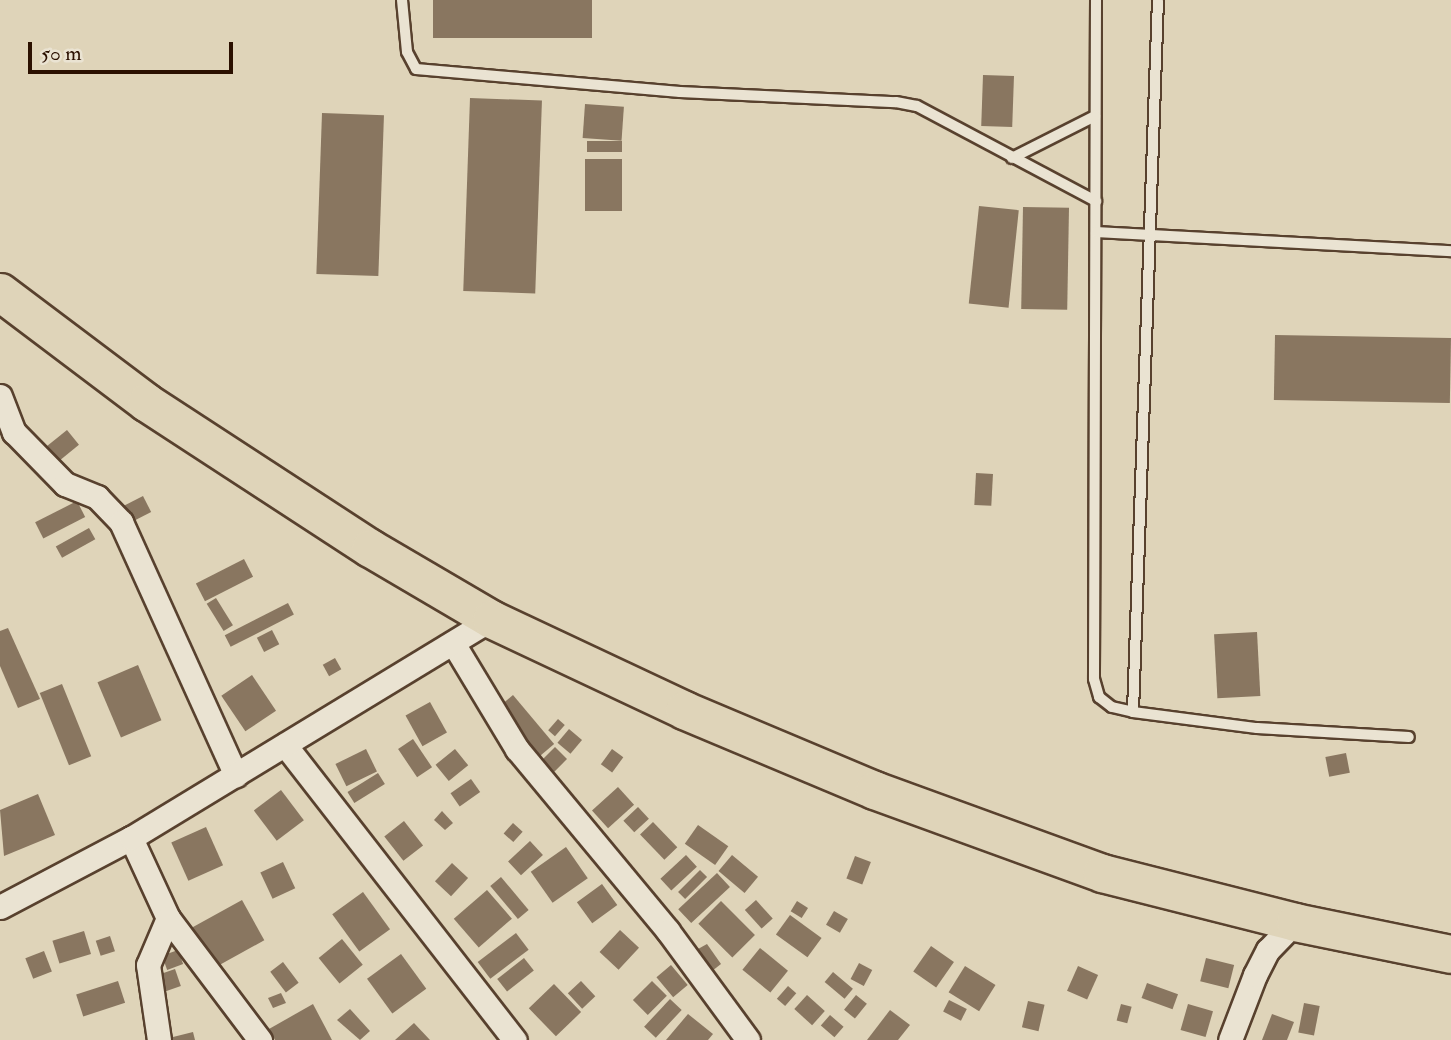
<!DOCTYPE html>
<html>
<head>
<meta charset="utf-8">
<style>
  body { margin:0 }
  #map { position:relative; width:1451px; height:1040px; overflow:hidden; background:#dfd4b9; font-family:"IM FELL Double Pica",serif }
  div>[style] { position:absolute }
  .building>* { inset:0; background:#897660; transform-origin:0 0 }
  .roads { filter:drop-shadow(2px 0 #58412e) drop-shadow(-2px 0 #58412e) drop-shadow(0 2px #58412e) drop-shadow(0 -2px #58412e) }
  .service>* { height:10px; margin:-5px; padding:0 5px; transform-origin:5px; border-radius:5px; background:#eae3d2 }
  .minor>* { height:23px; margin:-11.5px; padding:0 11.5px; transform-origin:11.5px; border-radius:11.5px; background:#eae3d2 }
  .trunk>* { height:37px; margin:-18.5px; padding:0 18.5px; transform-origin:18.5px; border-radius:18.5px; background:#dfd4b9 }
  span { translate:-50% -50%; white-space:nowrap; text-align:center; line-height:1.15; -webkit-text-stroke:5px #eae3d2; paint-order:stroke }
  .scale { position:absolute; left:28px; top:42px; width:205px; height:32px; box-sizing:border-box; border:4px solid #2b1000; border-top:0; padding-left:9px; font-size:21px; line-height:24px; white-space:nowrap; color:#2b1000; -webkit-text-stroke:5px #eae3d2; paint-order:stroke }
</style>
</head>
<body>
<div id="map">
  <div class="building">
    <i style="left:433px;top:0;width:159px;height:38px"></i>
    <i style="left:983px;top:75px;width:31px;height:51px;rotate:2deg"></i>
    <i style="left:470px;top:98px;width:72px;height:193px;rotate:2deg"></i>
    <i style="left:585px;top:104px;width:39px;height:34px;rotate:4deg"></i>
    <i style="left:322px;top:113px;width:62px;height:161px;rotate:2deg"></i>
    <i style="left:587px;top:141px;width:35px;height:11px"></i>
    <i style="left:585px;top:159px;width:37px;height:52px"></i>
    <i style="left:979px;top:206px;width:40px;height:98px;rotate:6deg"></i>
    <i style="left:1023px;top:207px;width:46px;height:102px;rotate:1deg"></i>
    <i style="left:1275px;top:335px;width:176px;height:65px;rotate:1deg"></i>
    <i style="left:67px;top:430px;width:19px;height:28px;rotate:51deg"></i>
    <i style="left:976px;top:473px;width:17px;height:32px;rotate:3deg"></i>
    <i style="left:143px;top:496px;width:18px;height:28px;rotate:63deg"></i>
    <i style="left:77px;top:501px;width:18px;height:47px;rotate:63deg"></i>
    <i style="left:89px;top:528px;width:13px;height:38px;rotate:61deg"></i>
    <i style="left:244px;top:559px;width:20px;height:54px;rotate:63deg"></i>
    <i style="left:216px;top:598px;width:32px;height:11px;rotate:58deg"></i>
    <i style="left:288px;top:603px;width:13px;height:71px;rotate:63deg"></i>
    <i style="clip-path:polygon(8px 628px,40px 699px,18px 708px,0 666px,0 631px)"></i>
    <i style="left:272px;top:630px;width:16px;height:17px;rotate:63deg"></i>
    <i style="left:1257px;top:632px;width:64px;height:43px;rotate:87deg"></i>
    <i style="left:335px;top:658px;width:13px;height:14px;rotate:61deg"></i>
    <i style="left:138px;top:665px;width:60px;height:44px;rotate:67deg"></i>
    <i style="left:252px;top:675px;width:43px;height:37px;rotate:56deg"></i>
    <i style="left:62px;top:684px;width:78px;height:24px;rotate:68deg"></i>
    <i style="left:513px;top:695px;width:64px;height:22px;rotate:50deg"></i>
    <i style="left:430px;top:702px;width:35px;height:28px;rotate:61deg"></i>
    <i style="left:558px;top:719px;width:9px;height:15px;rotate:41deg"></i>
    <i style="left:569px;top:729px;width:17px;height:18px;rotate:40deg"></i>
    <i style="left:413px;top:739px;width:34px;height:18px;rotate:56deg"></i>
    <i style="left:555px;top:747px;width:17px;height:18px;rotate:45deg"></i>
    <i style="left:366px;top:749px;width:25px;height:34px;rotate:64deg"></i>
    <i style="left:455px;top:749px;width:21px;height:25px;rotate:51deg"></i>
    <i style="left:612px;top:749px;width:14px;height:19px;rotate:36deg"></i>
    <i style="left:1346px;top:753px;width:20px;height:21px;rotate:79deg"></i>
    <i style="left:378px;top:773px;width:13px;height:36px;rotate:58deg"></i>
    <i style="left:471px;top:779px;width:16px;height:25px;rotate:55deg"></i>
    <i style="left:618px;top:787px;width:24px;height:35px;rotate:48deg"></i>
    <i style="left:281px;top:790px;width:38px;height:34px;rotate:53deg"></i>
    <i style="clip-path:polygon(38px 794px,55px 835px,4px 856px,0 810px)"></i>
    <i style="left:638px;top:807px;width:16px;height:20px;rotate:47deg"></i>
    <i style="clip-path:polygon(442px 811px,453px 823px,445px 830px,434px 820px)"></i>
    <i style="left:404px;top:821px;width:31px;height:25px;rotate:52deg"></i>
    <i style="left:653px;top:822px;width:35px;height:18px;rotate:46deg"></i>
    <i style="left:513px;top:823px;width:13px;height:14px;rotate:42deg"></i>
    <i style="left:698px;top:825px;width:37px;height:23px;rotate:35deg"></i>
    <i style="left:206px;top:827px;width:42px;height:38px;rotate:66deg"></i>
    <i style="left:530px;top:841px;width:19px;height:30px;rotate:47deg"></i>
    <i style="left:566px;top:847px;width:38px;height:43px;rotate:55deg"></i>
    <i style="left:686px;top:855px;width:16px;height:35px;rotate:47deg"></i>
    <i style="left:732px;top:855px;width:34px;height:21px;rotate:40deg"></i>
    <i style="left:855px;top:856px;width:17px;height:24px;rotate:21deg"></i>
    <i style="left:283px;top:862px;width:29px;height:25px;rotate:65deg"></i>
    <i style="left:452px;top:863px;width:22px;height:25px;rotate:43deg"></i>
    <i style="left:700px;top:870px;width:10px;height:31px;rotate:45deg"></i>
    <i style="left:717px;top:873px;width:19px;height:53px;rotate:47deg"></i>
    <i style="left:501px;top:877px;width:43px;height:14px;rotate:50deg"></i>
    <i style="left:602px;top:884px;width:26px;height:31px;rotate:54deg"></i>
    <i style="left:487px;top:890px;width:38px;height:44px;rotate:49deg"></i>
    <i style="left:363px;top:892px;width:46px;height:38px;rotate:54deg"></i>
    <i style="left:242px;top:900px;width:46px;height:58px;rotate:61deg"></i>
    <i style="left:756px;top:900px;width:25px;height:15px;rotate:48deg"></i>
    <i style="left:721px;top:901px;width:48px;height:32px;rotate:45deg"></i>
    <i style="left:797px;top:901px;width:13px;height:12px;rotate:32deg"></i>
    <i style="left:834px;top:911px;width:16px;height:16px;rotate:30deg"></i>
    <i style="left:790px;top:915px;width:39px;height:24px;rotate:36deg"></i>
    <i style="left:620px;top:930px;width:26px;height:30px;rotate:43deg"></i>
    <i style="left:84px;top:931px;width:24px;height:33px;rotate:73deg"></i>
    <i style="left:516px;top:933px;width:21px;height:48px;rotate:53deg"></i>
    <i style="left:110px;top:936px;width:16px;height:15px;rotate:72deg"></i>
    <i style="left:342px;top:939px;width:33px;height:30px;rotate:51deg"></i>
    <i style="clip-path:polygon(707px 944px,721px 964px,712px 971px,698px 949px)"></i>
    <i style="left:931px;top:946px;width:28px;height:31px;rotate:35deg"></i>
    <i style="left:760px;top:948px;width:36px;height:28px;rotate:39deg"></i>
    <i style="left:178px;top:950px;width:15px;height:17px;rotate:70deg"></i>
    <i style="left:44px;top:951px;width:22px;height:20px;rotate:69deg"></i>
    <i style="left:401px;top:954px;width:43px;height:42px;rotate:54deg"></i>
    <i style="left:524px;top:958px;width:16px;height:34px;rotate:52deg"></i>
    <i style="left:1206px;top:958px;width:29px;height:24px;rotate:14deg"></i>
    <i style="left:283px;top:962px;width:26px;height:16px;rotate:53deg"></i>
    <i style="left:859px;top:963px;width:15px;height:18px;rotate:28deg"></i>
    <i style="left:671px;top:965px;width:26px;height:19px;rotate:50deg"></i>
    <i style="left:965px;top:966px;width:36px;height:31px;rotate:32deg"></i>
    <i style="left:1078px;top:966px;width:22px;height:27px;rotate:24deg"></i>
    <i style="left:175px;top:969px;width:18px;height:25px;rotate:71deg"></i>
    <i style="left:833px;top:972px;width:26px;height:13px;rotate:40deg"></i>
    <i style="left:118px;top:981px;width:23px;height:44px;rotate:72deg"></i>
    <i style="left:581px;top:981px;width:21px;height:18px;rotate:47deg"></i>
    <i style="left:652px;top:981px;width:21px;height:27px;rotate:45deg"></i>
    <i style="left:1147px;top:983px;width:33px;height:16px;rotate:20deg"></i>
    <i style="left:554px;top:984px;width:39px;height:35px;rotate:46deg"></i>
    <i style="left:788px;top:986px;width:11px;height:17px;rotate:41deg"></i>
    <i style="clip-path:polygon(281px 993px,286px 1003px,273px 1008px,268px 998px)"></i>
    <i style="left:807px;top:995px;width:24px;height:19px;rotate:42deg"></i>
    <i style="left:856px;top:995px;width:14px;height:19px;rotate:39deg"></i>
    <i style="left:670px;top:999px;width:16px;height:38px;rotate:43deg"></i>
    <i style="left:949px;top:1000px;width:20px;height:13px;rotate:27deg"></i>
    <i style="left:1028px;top:1001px;width:17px;height:27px;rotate:13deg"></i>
    <i style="left:1304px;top:1003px;width:16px;height:30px;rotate:11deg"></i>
    <i style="clip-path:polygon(313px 1004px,332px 1040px,275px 1040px,269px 1029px)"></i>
    <i style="left:1121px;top:1004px;width:11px;height:17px;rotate:15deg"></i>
    <i style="left:1188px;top:1004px;width:26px;height:27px;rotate:16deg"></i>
    <i style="clip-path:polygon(350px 1009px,370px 1031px,360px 1040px,337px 1020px)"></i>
    <i style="clip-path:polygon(890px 1010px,910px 1025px,898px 1040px,867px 1040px)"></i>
    <i style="clip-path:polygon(688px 1014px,713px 1034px,708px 1040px,666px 1040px)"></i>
    <i style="clip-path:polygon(1272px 1014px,1294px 1022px,1287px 1040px,1262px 1040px)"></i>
    <i style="left:830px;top:1015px;width:18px;height:14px;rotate:41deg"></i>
    <i style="clip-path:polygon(414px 1023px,430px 1040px,395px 1040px)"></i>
    <i style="clip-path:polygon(193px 1032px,195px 1040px,165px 1040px,165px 1039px)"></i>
  </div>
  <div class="roads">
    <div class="service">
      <i style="left:402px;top:0;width:52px;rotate:84.5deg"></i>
      <i style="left:407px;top:52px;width:19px;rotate:62deg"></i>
      <i style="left:416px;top:69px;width:265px;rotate:5deg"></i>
      <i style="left:680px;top:92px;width:216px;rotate:2.7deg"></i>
      <i style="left:896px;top:102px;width:21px;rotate:11deg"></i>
      <i style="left:917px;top:106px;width:203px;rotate:28deg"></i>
      <i style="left:1096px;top:0;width:679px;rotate:90.17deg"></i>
      <i style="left:1094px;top:679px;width:19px;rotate:74deg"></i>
      <i style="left:1099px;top:697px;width:16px;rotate:38deg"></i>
      <i style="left:1112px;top:707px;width:22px;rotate:13deg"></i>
      <i style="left:1133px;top:712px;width:125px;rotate:7.4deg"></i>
      <i style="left:1257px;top:728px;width:152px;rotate:3.4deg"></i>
      <i style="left:1012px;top:158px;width:93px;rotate:-26.8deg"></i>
      <i style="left:1096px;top:232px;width:356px;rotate:3.1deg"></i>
      <i style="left:1133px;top:712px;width:712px;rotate:-87.99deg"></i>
    </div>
    <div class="minor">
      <i style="left:0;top:396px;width:39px;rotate:69deg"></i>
      <i style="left:14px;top:432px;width:73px;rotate:45.6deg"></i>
      <i style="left:65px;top:484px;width:35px;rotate:22deg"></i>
      <i style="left:97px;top:497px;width:35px;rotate:46deg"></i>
      <i style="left:121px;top:522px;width:278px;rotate:65.6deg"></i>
      <i style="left:453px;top:643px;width:124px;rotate:58.9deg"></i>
      <i style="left:517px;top:749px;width:236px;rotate:50.3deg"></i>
      <i style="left:668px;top:931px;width:135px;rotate:53.7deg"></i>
      <i style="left:285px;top:745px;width:374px;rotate:52.1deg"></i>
      <i style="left:131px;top:838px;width:88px;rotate:65.2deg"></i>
      <i style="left:168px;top:918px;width:153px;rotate:53deg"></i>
      <i style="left:0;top:907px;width:148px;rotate:-27.8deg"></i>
      <i style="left:131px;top:838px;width:421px;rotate:-31.3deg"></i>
      <i style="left:159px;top:1040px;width:76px;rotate:-98.3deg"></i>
      <i style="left:148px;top:965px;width:51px;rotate:-66.9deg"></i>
      <i style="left:1230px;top:1040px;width:70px;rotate:-69deg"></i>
      <i style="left:1255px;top:975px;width:28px;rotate:-63deg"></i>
      <i style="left:1268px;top:950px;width:39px;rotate:-46deg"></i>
    </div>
    <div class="trunk">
      <i style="left:0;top:292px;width:183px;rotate:37deg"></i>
      <i style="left:146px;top:402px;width:267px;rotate:33.1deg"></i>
      <i style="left:370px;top:548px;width:140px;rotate:30.4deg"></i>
      <i style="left:491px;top:619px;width:213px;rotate:25.2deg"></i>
      <i style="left:684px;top:710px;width:206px;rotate:22.8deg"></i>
      <i style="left:874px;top:790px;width:243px;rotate:20deg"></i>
      <i style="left:1102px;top:873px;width:199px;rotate:14.2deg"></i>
      <i style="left:1295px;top:922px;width:159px;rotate:11.6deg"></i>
    </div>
  </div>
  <div class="scale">50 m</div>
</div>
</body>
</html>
